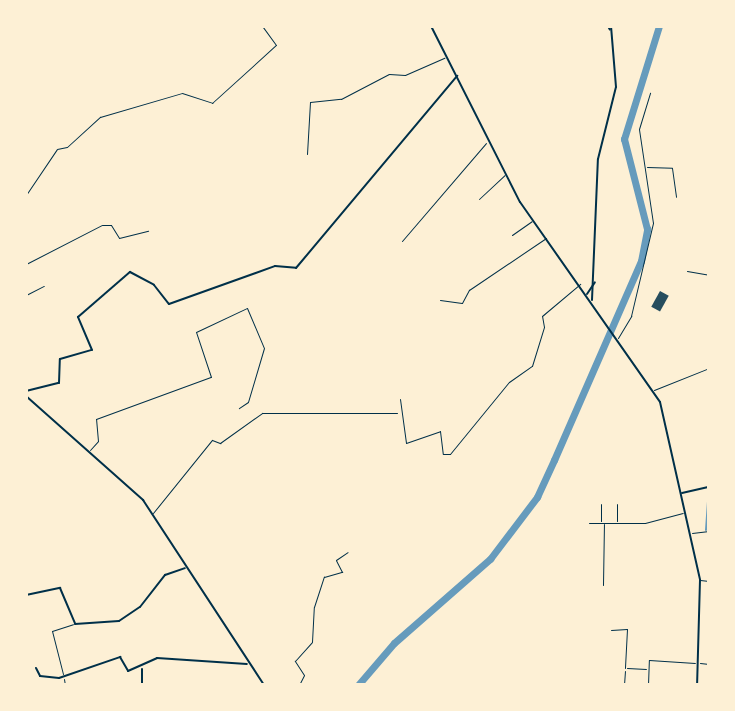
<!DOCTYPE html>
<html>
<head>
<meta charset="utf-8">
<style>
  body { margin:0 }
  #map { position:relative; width:735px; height:711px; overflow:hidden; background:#fdf0d5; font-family:Helvetica,sans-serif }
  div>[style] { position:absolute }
  .stream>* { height:2px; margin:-1px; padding:0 1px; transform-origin:1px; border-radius:1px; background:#669bbc }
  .river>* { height:7px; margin:-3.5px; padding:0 3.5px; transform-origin:3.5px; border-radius:3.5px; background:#669bbc }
  .building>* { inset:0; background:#264d5e; transform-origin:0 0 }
  .service>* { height:1px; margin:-0.5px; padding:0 0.5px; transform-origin:0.5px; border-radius:0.5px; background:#003049 }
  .minor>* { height:2px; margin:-1px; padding:0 1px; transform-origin:1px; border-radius:1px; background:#003049 }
  .tertiary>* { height:2px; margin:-1px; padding:0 1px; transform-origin:1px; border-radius:1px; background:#003049 }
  span { translate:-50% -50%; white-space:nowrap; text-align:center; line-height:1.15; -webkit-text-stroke:8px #fdf0d5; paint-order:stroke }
  .frame { position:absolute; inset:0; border:28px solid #fdf0d5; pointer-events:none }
</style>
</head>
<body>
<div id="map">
  <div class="stream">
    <i style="left:706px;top:530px;width:39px;rotate:-86deg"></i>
  </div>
  <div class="river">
    <i style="left:358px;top:685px;width:55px;rotate:-49.4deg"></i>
    <i style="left:394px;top:643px;width:128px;rotate:-41.2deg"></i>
    <i style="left:490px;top:559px;width:78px;rotate:-52.8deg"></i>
    <i style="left:537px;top:497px;width:41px;rotate:-65.3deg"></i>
    <i style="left:554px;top:460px;width:217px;rotate:-66.4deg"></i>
    <i style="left:641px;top:261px;width:33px;rotate:-79deg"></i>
    <i style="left:647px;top:229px;width:93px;rotate:-104.3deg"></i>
    <i style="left:624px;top:139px;width:118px;rotate:-72.8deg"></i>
  </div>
  <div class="building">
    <i style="left:660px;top:291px;width:10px;height:18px;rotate:29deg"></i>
  </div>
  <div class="service">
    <i style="left:307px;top:154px;width:52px;rotate:-86.7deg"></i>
    <i style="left:310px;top:102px;width:31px;rotate:-6deg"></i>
    <i style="left:341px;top:99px;width:54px;rotate:-27.5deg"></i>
    <i style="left:389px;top:74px;width:16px;rotate:4deg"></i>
    <i style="left:405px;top:75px;width:43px;rotate:-23.6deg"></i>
    <i style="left:647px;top:167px;width:25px;rotate:2deg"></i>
    <i style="left:672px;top:168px;width:29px;rotate:82deg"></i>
    <i style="left:26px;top:195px;width:55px;rotate:-56deg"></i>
    <i style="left:57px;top:149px;width:10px;rotate:-11deg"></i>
    <i style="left:67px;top:147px;width:45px;rotate:-42.3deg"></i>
    <i style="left:100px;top:117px;width:85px;rotate:-16.3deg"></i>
    <i style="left:182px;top:93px;width:32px;rotate:18deg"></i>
    <i style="left:212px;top:103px;width:86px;rotate:-42.2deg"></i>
    <i style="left:276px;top:45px;width:24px;rotate:-126deg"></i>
    <i style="left:479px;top:199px;width:35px;rotate:-43deg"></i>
    <i style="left:512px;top:235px;width:24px;rotate:-35deg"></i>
    <i style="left:402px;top:241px;width:129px;rotate:-49.4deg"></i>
    <i style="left:26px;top:264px;width:85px;rotate:-27.2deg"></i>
    <i style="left:102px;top:225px;width:9px"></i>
    <i style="left:111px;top:225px;width:15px;rotate:58deg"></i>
    <i style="left:119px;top:238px;width:30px;rotate:-14deg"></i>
    <i style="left:687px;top:271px;width:22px;rotate:10deg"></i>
    <i style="left:26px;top:295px;width:20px;rotate:-27deg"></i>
    <i style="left:440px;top:300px;width:22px;rotate:8deg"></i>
    <i style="left:462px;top:303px;width:15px;rotate:-62deg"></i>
    <i style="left:469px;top:290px;width:93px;rotate:-34deg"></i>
    <i style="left:618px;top:338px;width:26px;rotate:-59deg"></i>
    <i style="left:631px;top:316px;width:96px;rotate:-76.7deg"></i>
    <i style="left:653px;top:223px;width:95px;rotate:-98.5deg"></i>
    <i style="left:639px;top:129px;width:38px;rotate:-73deg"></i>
    <i style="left:654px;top:390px;width:59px;rotate:-21.8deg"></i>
    <i style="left:400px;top:399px;width:44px;rotate:82.2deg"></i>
    <i style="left:406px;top:443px;width:36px;rotate:-19deg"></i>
    <i style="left:440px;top:431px;width:23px;rotate:83deg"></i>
    <i style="left:443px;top:454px;width:7px"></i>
    <i style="left:450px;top:454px;width:93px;rotate:-50.7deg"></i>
    <i style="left:509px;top:382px;width:28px;rotate:-35deg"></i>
    <i style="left:532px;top:366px;width:41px;rotate:-72.9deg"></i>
    <i style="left:544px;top:327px;width:11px;rotate:-100deg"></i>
    <i style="left:542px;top:316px;width:50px;rotate:-40.1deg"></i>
    <i style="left:90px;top:450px;width:12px;rotate:-48deg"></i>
    <i style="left:98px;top:441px;width:22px;rotate:-95deg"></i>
    <i style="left:96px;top:419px;width:122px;rotate:-20.1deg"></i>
    <i style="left:211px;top:377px;width:47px;rotate:-108.4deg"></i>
    <i style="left:196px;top:332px;width:56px;rotate:-25.2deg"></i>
    <i style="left:247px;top:308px;width:43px;rotate:67deg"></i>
    <i style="left:264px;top:348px;width:56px;rotate:106.5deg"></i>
    <i style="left:248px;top:402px;width:11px;rotate:146deg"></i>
    <i style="left:601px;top:504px;width:17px;rotate:90deg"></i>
    <i style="left:617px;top:504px;width:17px;rotate:90deg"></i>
    <i style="left:153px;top:513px;width:94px;rotate:-51.1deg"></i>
    <i style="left:212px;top:440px;width:9px;rotate:21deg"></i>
    <i style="left:220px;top:443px;width:52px;rotate:-35.5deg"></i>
    <i style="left:262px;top:413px;width:135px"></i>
    <i style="left:589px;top:523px;width:56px"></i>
    <i style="left:645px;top:523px;width:39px;rotate:-15deg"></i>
    <i style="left:692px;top:533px;width:17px;rotate:-7deg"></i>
    <i style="left:700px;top:580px;width:9px;rotate:6deg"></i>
    <i style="left:603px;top:585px;width:61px;rotate:-89.1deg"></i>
    <i style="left:611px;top:630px;width:16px;rotate:-4deg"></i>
    <i style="left:627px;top:629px;width:39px;rotate:93deg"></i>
    <i style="left:700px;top:663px;width:9px;rotate:6deg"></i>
    <i style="left:627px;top:668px;width:19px;rotate:3deg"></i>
    <i style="left:63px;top:674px;width:44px;rotate:-104.3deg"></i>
    <i style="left:52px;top:631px;width:22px;rotate:-18deg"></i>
    <i style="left:64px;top:679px;width:6px;rotate:81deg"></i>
    <i style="left:118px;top:685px;width:12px"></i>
    <i style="left:299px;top:685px;width:11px;rotate:-63deg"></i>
    <i style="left:304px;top:675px;width:17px;rotate:-123deg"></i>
    <i style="left:295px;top:661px;width:25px;rotate:-48deg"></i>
    <i style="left:312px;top:642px;width:35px;rotate:-87deg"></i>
    <i style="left:314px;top:607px;width:32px;rotate:-72deg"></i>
    <i style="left:324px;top:577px;width:19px;rotate:-16deg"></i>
    <i style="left:342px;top:572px;width:13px;rotate:-117deg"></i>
    <i style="left:336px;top:560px;width:14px;rotate:-34deg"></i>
    <i style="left:624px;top:685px;width:14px;rotate:-86deg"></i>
    <i style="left:648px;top:685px;width:25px;rotate:-88deg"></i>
    <i style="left:649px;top:660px;width:46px;rotate:3.7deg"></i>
  </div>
  <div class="minor">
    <i style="left:608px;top:26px;width:4px;rotate:63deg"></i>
    <i style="left:26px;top:391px;width:34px;rotate:-14deg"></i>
    <i style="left:59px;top:383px;width:24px;rotate:-88deg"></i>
    <i style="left:60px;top:359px;width:33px;rotate:-16deg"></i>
    <i style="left:92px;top:350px;width:36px;rotate:-113deg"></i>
    <i style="left:78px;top:317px;width:69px;rotate:-40.9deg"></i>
    <i style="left:130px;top:272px;width:27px;rotate:28deg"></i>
    <i style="left:154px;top:285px;width:24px;rotate:52deg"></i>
    <i style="left:169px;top:304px;width:113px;rotate:-19.7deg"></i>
    <i style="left:275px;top:266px;width:21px;rotate:5deg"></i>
    <i style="left:296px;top:268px;width:251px;rotate:-50deg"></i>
    <i style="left:682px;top:493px;width:28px;rotate:-13deg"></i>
    <i style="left:26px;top:595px;width:35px;rotate:-12deg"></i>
    <i style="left:60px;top:588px;width:39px;rotate:67deg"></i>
    <i style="left:75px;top:624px;width:44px;rotate:-3.9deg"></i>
    <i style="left:119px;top:621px;width:25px;rotate:-34deg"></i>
    <i style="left:140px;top:607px;width:41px;rotate:-52deg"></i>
    <i style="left:165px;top:575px;width:21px;rotate:-19deg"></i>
    <i style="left:36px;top:668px;width:9px;rotate:63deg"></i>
    <i style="left:40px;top:676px;width:19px;rotate:6deg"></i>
    <i style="left:59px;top:678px;width:65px;rotate:-19deg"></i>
    <i style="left:120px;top:657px;width:16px;rotate:60deg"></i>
    <i style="left:128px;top:671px;width:32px;rotate:-24deg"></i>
    <i style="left:157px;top:658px;width:90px;rotate:3.8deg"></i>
    <i style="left:142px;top:669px;width:16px;rotate:90deg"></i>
  </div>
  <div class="tertiary">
    <i style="left:431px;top:26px;width:197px;rotate:63.2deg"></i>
    <i style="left:520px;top:202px;width:244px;rotate:55deg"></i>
    <i style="left:660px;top:402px;width:182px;rotate:77.3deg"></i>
    <i style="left:700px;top:580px;width:105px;rotate:91.6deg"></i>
    <i style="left:587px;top:294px;width:14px;rotate:-56deg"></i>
    <i style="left:592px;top:300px;width:141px;rotate:-87.6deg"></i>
    <i style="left:598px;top:159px;width:74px;rotate:-76deg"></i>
    <i style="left:616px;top:87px;width:61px;rotate:-94.7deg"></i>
    <i style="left:26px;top:396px;width:157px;rotate:41.6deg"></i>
    <i style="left:143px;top:500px;width:221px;rotate:56.8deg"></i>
  </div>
  <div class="frame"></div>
</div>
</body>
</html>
